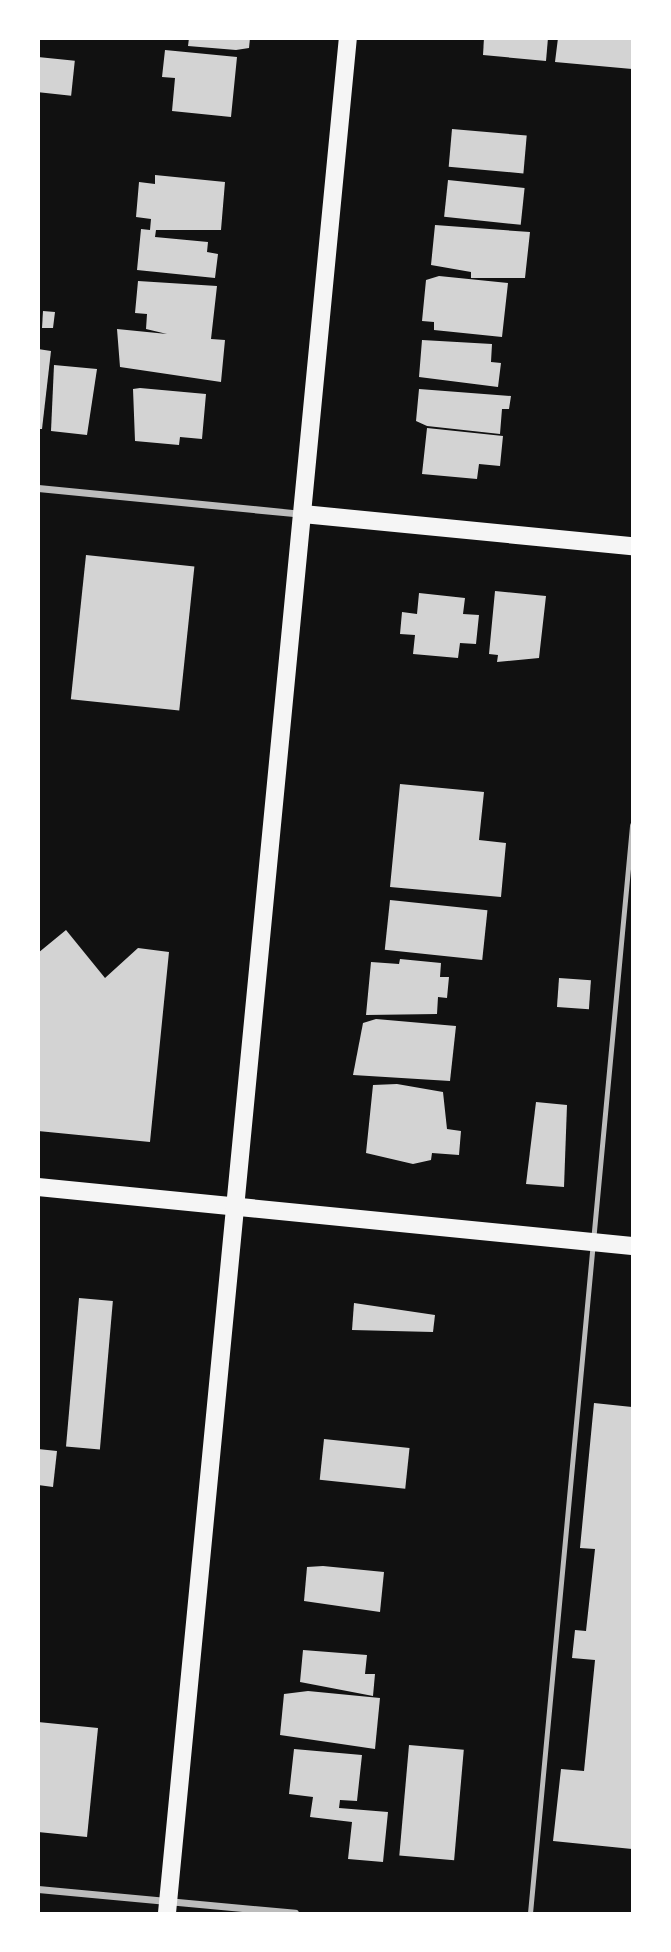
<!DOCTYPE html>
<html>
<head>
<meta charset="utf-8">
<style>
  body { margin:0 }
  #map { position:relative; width:671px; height:1952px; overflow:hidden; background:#111; font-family:Raleway,sans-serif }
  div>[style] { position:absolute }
  .building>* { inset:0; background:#d3d3d3; transform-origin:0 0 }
  .service>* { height:5px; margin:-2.5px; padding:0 2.5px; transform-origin:2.5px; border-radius:2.5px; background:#bcbcbc }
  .minor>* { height:7px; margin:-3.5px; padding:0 3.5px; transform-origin:3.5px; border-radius:3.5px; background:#bcbcbc }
  .primary>* { height:18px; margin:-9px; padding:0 9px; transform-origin:9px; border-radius:9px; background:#f5f5f5 }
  span { translate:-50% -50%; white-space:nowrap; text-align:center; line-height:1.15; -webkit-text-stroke:7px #fff; paint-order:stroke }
  .frame { position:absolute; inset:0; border:40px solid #fff; pointer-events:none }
</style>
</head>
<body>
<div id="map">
  <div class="building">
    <i style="clip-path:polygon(189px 38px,250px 38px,249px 48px,236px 50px,188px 46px)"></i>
    <i style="clip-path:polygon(484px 38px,548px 38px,546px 61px,483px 55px)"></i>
    <i style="clip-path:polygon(558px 38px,632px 38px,632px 69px,555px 62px)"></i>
    <i style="clip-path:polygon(165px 50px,237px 57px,231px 117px,172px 111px,175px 78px,162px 77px)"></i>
    <i style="left:38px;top:57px;width:37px;height:35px;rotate:6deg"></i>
    <i style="left:452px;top:129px;width:75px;height:38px;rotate:5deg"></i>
    <i style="clip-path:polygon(155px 175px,225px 182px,221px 230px,156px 230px,155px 237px,208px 242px,207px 252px,218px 254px,215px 278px,137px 270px,141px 229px,150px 230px,151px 219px,136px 217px,139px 182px,155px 184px)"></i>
    <i style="left:448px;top:180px;width:77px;height:37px;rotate:6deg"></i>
    <i style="clip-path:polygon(435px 225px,530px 232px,525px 278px,471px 278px,471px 272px,431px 265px)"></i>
    <i style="clip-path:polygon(439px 276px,508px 283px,502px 337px,434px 330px,434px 322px,422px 321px,426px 280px)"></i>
    <i style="clip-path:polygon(138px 281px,217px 286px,211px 339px,225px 340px,221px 382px,120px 367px,117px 329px,167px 334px,146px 329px,147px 314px,135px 313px)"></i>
    <i style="clip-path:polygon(43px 311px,55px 312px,53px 328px,42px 328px)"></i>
    <i style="clip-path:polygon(422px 340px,492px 344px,491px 362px,501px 363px,498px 387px,419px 377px)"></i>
    <i style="clip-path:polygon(38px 349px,51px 351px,42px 429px,38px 429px)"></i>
    <i style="clip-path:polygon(54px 365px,97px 369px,87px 435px,51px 431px)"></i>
    <i style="clip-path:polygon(140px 388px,206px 394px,202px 439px,180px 437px,179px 445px,135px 441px,133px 389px)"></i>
    <i style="clip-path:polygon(419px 389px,511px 396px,509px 409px,502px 409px,500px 434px,427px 426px,416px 421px)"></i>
    <i style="clip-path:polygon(427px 428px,503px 436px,500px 466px,479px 464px,477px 479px,422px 474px)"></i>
    <i style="left:86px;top:555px;width:109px;height:145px;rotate:6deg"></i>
    <i style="clip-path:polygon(495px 591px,546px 596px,539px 658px,497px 662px,498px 655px,489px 654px)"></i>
    <i style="clip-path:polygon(419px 593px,465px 598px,463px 614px,479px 615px,476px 644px,460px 643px,458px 658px,413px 654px,415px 635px,400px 634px,402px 612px,417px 614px)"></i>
    <i style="clip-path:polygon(400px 784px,484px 792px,479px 840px,506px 843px,501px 897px,390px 887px)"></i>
    <i style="left:390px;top:900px;width:98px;height:50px;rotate:6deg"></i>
    <i style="clip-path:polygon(66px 930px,105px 978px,138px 948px,169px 952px,150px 1142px,38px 1131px,38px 953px)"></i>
    <i style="clip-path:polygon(400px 959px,441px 963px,440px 977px,449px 977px,447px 998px,438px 997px,437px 1014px,366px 1015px,371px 962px,399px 964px)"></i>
    <i style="left:559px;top:978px;width:32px;height:29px;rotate:4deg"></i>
    <i style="clip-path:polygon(376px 1019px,456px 1026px,450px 1081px,353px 1075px,363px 1023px)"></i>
    <i style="clip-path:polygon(397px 1084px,443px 1092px,447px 1129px,461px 1131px,459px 1155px,432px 1153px,431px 1160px,413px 1164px,366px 1153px,373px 1085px)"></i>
    <i style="clip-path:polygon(536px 1102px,567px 1105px,564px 1187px,526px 1184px)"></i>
    <i style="left:79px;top:1298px;width:34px;height:149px;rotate:5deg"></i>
    <i style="clip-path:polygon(354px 1303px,435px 1315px,433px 1332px,352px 1330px)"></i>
    <i style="clip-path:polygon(594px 1403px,632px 1407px,632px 1849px,553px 1841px,561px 1769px,584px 1771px,595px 1660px,572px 1658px,575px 1630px,586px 1631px,595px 1549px,580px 1548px)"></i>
    <i style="left:324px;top:1439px;width:86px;height:41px;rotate:6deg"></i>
    <i style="clip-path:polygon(38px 1449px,57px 1451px,53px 1487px,38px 1485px)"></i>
    <i style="clip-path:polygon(323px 1566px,384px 1572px,380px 1612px,304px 1601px,307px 1567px)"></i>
    <i style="clip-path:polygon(303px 1650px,367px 1655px,365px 1674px,375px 1674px,373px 1696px,300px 1682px)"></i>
    <i style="clip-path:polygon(308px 1691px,380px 1698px,375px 1749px,280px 1735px,284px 1694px)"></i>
    <i style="clip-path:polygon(38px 1722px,98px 1728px,87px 1837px,38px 1832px)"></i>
    <i style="left:409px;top:1745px;width:55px;height:111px;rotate:5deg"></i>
    <i style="clip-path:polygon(294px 1749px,362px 1755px,357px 1801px,340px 1800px,339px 1808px,388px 1812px,383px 1862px,348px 1859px,352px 1822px,310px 1817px,313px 1797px,289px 1794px)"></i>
  </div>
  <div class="service">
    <i style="left:530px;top:1913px;width:1093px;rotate:-84.64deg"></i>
  </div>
  <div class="minor">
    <i style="left:38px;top:488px;width:265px;rotate:5.6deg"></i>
    <i style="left:38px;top:1889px;width:258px;rotate:5.3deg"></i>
  </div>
  <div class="primary">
    <i style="left:303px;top:514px;width:331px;rotate:5.6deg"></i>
    <i style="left:38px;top:1187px;width:597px;rotate:5.67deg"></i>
    <i style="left:167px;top:1913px;width:1884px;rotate:-84.49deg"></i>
  </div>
  <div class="frame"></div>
</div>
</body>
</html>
